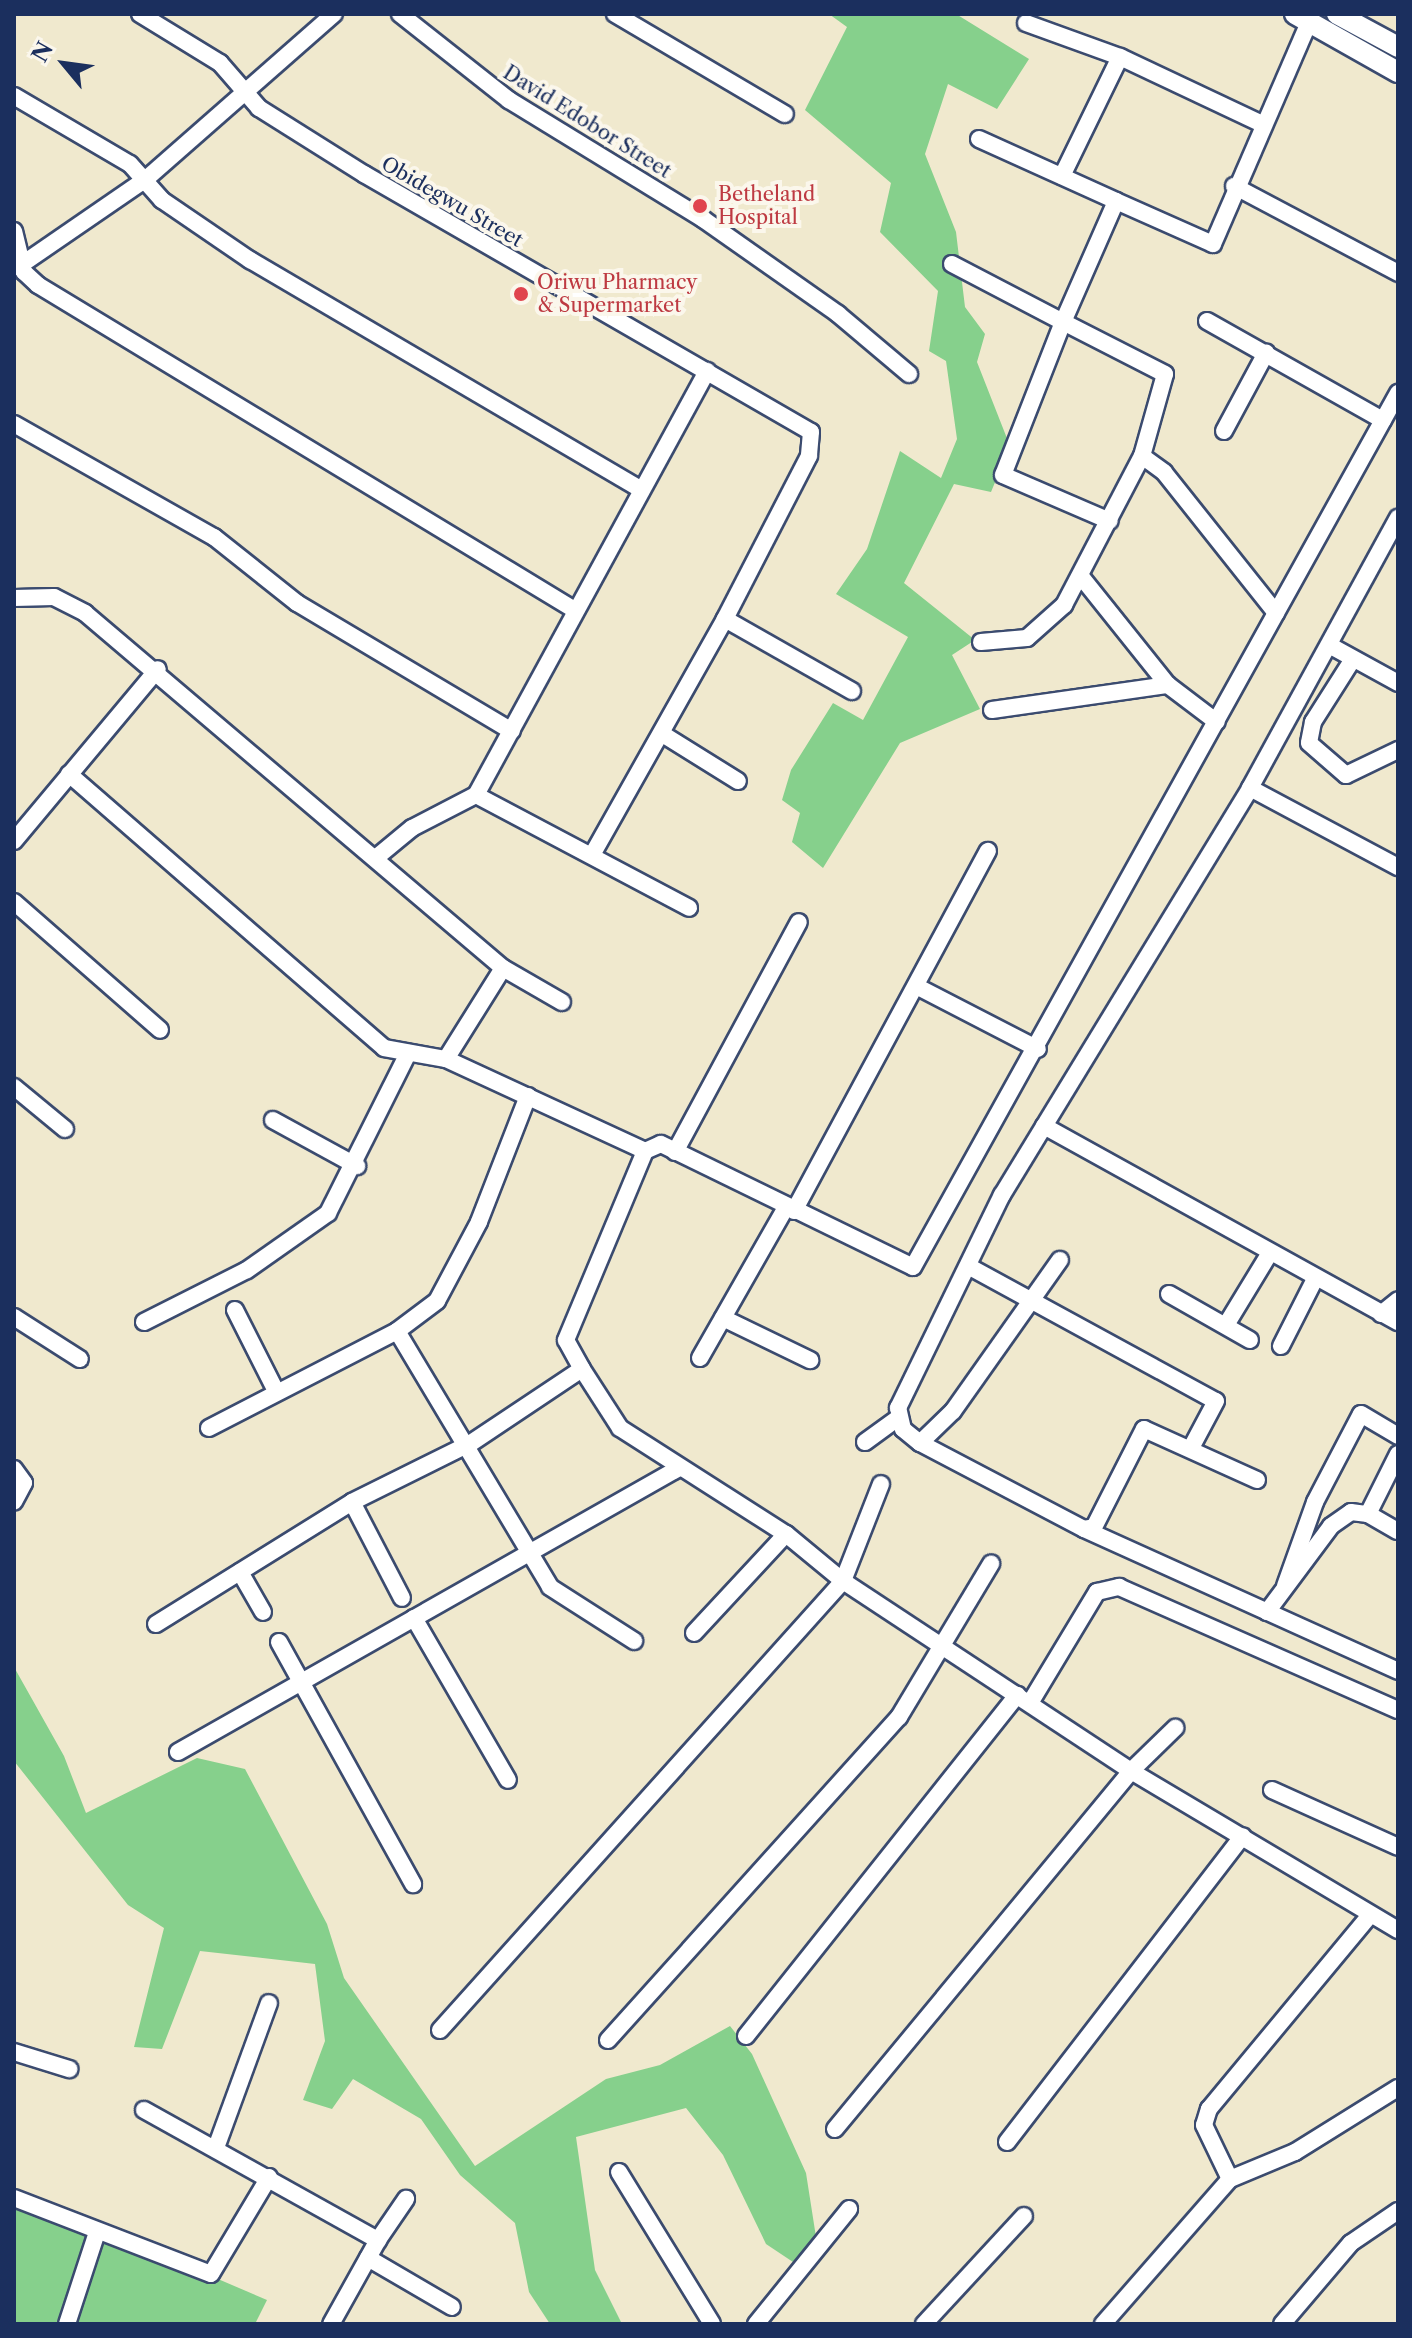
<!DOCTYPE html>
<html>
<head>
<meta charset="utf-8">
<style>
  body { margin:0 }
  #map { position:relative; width:1412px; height:2338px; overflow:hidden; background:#f0e9ce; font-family:"Libre Caslon Text",serif }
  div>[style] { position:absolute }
  .green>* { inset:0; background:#86d08c }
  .roads { filter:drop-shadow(2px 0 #3b4b6f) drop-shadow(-2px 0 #3b4b6f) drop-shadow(0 2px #3b4b6f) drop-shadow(0 -2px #3b4b6f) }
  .minor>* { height:16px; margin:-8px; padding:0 8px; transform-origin:8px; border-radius:8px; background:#fff }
  .major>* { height:20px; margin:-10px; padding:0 10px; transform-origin:10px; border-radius:10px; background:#fff }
  .dots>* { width:22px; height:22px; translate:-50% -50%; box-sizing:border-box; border:4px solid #fbf7ec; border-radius:50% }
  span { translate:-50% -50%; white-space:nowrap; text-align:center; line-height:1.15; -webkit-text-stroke:8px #fbf7ec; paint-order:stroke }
  .street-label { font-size:20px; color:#1b2f5e }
  .health-label { font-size:20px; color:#be3a42 }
  .left { translate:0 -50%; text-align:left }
  .frame { position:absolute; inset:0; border:16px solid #1b2f5e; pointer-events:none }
  .north { position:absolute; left:24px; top:24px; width:80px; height:80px; -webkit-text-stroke:6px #fbf7ec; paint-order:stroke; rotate:299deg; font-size:22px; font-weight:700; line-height:32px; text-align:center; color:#1b2f5e }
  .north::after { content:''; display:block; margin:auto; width:28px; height:36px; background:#1b2f5e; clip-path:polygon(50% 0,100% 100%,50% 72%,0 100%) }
</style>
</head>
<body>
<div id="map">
  <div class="green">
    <i style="clip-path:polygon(829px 14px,956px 14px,1029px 59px,997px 109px,948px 84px,925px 154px,956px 232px,965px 307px,985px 334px,977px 362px,1010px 446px,991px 492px,954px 484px,904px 583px,975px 640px,952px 655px,980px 709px,900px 743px,823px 868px,792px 842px,800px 813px,782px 800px,791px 770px,833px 703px,863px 720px,908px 637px,836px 594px,867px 549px,900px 451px,941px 478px,957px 439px,946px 361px,929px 351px,938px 291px,880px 232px,891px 183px,805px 110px,847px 27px)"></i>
    <i style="clip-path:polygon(14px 1667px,64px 1756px,86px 1813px,197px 1758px,245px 1769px,327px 1924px,344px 1978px,475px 2166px,606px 2079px,660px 2065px,730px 2026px,752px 2054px,806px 2173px,816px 2237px,799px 2266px,766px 2244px,723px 2155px,686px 2108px,576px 2137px,595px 2270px,622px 2324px,550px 2324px,529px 2292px,515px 2223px,460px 2175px,421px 2119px,353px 2079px,332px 2109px,303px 2100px,325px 2041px,315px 1964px,200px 1951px,162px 2049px,134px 2047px,164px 1928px,128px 1905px,14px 1761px)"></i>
    <i style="clip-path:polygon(14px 2199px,211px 2276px,267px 2300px,255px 2324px,14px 2324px)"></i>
  </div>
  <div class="roads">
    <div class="minor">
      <i style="left:140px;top:14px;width:94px;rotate:31.5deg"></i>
      <i style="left:220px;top:63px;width:60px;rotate:49.1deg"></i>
      <i style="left:259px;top:108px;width:124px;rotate:32.2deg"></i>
      <i style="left:364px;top:174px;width:516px;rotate:29.99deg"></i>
      <i style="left:811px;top:432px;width:24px;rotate:95deg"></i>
      <i style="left:809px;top:456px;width:183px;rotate:117.3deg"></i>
      <i style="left:725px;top:619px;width:271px;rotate:119.4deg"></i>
      <i style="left:400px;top:14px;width:139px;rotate:38.3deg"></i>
      <i style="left:509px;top:100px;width:228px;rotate:31.5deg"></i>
      <i style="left:703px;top:219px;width:165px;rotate:35.1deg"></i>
      <i style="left:838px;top:314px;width:93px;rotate:40.2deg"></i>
      <i style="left:615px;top:14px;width:197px;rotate:30.5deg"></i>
      <i style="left:1026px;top:23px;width:100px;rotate:19.9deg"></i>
      <i style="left:1120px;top:57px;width:155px;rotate:25.2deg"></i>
      <i style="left:14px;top:96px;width:134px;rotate:30.4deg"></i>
      <i style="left:130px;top:164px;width:48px;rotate:48.4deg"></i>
      <i style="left:162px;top:200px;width:107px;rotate:34.3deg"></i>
      <i style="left:250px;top:260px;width:453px;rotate:30.4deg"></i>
      <i style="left:979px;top:139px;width:150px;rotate:24.3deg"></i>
      <i style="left:1062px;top:176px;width:132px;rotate:-64deg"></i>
      <i style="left:1234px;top:186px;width:186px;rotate:27.9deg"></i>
      <i style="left:14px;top:231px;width:42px;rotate:76.3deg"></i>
      <i style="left:24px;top:272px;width:19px;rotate:43deg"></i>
      <i style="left:38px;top:285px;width:625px;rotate:31.2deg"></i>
      <i style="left:952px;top:264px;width:125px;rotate:27.6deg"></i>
      <i style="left:1063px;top:322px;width:164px;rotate:111.4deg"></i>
      <i style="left:1003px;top:475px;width:116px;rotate:23.3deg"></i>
      <i style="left:18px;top:267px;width:155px;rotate:-34.5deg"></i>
      <i style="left:146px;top:179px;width:250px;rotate:-41.3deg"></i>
      <i style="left:1207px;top:321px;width:202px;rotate:29.4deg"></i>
      <i style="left:14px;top:424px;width:230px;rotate:29.5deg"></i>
      <i style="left:214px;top:537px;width:106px;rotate:38.5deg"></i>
      <i style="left:297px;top:603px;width:250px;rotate:30.8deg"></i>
      <i style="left:1224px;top:431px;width:89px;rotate:-61.7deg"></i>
      <i style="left:1083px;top:579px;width:136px;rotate:51.3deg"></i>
      <i style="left:1168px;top:685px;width:61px;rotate:37.1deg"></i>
      <i style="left:14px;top:598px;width:40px;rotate:-1.4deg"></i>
      <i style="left:54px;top:597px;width:35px;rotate:27deg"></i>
      <i style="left:85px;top:613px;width:548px;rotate:40.34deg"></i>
      <i style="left:503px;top:968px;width:68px;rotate:30deg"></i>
      <i style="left:1276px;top:613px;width:180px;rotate:-128.5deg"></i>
      <i style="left:1164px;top:472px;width:27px;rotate:-144deg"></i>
      <i style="left:1142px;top:456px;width:85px;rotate:-74.3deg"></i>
      <i style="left:1165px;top:374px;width:114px;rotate:-153deg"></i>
      <i style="left:1063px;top:322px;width:132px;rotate:-66.3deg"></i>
      <i style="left:1116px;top:201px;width:106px;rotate:23.9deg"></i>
      <i style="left:1213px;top:244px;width:242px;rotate:-66.6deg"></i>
      <i style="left:725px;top:619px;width:146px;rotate:29.6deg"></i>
      <i style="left:981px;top:642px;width:46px;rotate:-5deg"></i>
      <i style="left:1027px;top:638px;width:50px;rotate:-41.7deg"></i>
      <i style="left:1064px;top:605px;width:168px;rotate:-62.4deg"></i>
      <i style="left:1329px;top:645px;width:79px;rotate:28.8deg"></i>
      <i style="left:1353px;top:659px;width:75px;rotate:122.4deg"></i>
      <i style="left:1313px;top:722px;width:21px;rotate:101deg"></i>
      <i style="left:1309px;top:743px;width:49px;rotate:40.9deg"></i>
      <i style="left:1346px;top:775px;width:58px;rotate:-25.7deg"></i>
      <i style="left:992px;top:710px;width:178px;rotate:-8.1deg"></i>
      <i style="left:664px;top:735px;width:87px;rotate:31.9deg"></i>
      <i style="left:69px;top:774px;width:417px;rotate:41deg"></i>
      <i style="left:384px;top:1048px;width:63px;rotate:10.1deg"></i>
      <i style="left:446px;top:1059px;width:219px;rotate:24.8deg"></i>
      <i style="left:645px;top:1151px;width:17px;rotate:-24deg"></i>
      <i style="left:661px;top:1144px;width:280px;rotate:26deg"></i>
      <i style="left:913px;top:1267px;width:1000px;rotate:-60.97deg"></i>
      <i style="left:1250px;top:788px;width:168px;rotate:28.1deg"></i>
      <i style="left:476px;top:795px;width:241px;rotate:27.9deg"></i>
      <i style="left:14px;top:841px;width:224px;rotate:-50.1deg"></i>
      <i style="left:378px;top:856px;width:44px;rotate:-39.5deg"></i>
      <i style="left:412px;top:828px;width:72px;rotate:-27.3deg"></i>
      <i style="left:476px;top:795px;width:483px;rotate:-61.4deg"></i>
      <i style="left:14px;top:902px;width:194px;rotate:41.2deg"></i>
      <i style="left:916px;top:986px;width:137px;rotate:27.3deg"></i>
      <i style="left:446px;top:1059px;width:107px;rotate:-57.9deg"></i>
      <i style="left:14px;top:1087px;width:66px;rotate:39.5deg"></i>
      <i style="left:528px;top:1096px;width:135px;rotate:111.3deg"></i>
      <i style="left:479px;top:1222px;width:89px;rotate:118deg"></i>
      <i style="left:437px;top:1301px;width:50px;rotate:143.1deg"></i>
      <i style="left:397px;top:1331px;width:298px;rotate:59.1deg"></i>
      <i style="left:550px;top:1587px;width:100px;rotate:32.7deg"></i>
      <i style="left:273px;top:1120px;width:96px;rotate:28.7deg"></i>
      <i style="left:1044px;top:1126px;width:405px;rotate:29deg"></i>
      <i style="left:675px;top:1152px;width:261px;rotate:-61.7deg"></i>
      <i style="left:794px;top:1211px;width:409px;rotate:-61.7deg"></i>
      <i style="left:968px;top:1266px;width:282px;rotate:28.6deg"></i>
      <i style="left:1216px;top:1401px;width:53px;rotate:118deg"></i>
      <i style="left:1169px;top:1294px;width:93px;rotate:29.6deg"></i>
      <i style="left:235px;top:1310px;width:91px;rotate:63.2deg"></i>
      <i style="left:1381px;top:1314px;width:22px;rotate:-39deg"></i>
      <i style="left:14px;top:1317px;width:78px;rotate:32.5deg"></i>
      <i style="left:723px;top:1318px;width:97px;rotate:25.8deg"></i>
      <i style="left:144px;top:1322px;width:115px;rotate:-26.8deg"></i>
      <i style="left:247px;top:1270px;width:99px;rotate:-35.1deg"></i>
      <i style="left:328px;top:1213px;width:179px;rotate:-63.4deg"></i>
      <i style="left:1226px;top:1325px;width:81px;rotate:-58.7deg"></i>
      <i style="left:1281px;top:1346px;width:73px;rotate:-63.1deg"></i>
      <i style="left:700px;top:1358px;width:174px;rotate:-60.3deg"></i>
      <i style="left:582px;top:1369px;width:70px;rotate:57.2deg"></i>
      <i style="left:620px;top:1428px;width:197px;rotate:32.6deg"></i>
      <i style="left:786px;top:1534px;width:74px;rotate:39.5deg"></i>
      <i style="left:843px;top:1581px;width:345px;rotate:33.4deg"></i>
      <i style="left:1131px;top:1771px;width:311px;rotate:30.8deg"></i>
      <i style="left:209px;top:1428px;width:212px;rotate:-27.3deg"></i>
      <i style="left:865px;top:1442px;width:41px;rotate:-36deg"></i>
      <i style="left:920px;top:1443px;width:46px;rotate:-44.1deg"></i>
      <i style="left:953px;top:1411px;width:185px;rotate:-54.7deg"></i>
      <i style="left:14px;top:1469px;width:17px;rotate:54deg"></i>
      <i style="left:24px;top:1483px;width:21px;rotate:118deg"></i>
      <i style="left:1257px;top:1480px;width:124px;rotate:-155.7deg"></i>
      <i style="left:1144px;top:1429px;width:110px;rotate:117deg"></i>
      <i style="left:1094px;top:1527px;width:10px;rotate:169deg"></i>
      <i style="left:1084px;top:1529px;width:185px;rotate:-152.3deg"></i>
      <i style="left:920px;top:1443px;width:22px;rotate:-141deg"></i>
      <i style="left:903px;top:1429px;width:22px;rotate:-103deg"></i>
      <i style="left:898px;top:1408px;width:237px;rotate:-64deg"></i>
      <i style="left:1002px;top:1195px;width:477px;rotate:-58.6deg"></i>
      <i style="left:1250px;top:788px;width:308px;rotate:-61.3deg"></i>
      <i style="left:352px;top:1502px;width:108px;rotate:62.5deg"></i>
      <i style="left:1368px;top:1514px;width:34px;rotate:30deg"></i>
      <i style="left:1084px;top:1529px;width:345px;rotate:24.3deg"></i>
      <i style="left:240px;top:1572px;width:46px;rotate:60.1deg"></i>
      <i style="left:1285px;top:1586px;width:89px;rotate:-70.3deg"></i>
      <i style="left:1315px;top:1502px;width:99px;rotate:-62.4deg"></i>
      <i style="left:1361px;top:1414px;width:43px;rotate:30.7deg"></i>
      <i style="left:1267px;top:1612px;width:107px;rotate:-53.3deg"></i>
      <i style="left:1331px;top:1526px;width:24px;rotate:-35deg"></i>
      <i style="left:1351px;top:1512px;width:17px;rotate:7deg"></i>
      <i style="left:1368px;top:1514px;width:67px;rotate:-63.4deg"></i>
      <i style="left:414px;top:1618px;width:187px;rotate:59.9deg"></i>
      <i style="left:156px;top:1624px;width:231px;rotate:-31.9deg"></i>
      <i style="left:352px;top:1502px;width:133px;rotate:-26.4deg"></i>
      <i style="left:471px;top:1443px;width:133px;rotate:-33.7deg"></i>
      <i style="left:582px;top:1369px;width:33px;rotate:-119deg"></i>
      <i style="left:566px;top:1340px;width:205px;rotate:-67.3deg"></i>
      <i style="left:694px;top:1633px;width:135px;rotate:-47.1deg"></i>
      <i style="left:279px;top:1642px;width:277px;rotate:61deg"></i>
      <i style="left:1030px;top:1703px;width:130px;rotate:-58.9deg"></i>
      <i style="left:1097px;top:1592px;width:23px;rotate:-13deg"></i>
      <i style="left:1119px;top:1587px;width:305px;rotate:23.8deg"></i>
      <i style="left:178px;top:1752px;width:576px;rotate:-29.55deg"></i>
      <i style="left:1272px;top:1790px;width:138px;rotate:24.3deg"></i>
      <i style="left:440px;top:2030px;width:603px;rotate:-48.09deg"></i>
      <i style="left:843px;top:1581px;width:104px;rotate:-68.6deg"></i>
      <i style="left:746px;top:2036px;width:436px;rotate:-51.5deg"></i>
      <i style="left:608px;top:2040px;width:435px;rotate:-48deg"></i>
      <i style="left:899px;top:1717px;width:179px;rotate:-59deg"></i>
      <i style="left:14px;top:2052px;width:58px;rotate:17.2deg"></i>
      <i style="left:144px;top:2110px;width:268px;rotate:29.1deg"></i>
      <i style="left:378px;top:2240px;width:96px;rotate:119.2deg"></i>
      <i style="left:835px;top:2129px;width:465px;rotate:-50.4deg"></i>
      <i style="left:1131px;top:1771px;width:62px;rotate:-44.3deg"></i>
      <i style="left:1007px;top:2142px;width:386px;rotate:-52.4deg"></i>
      <i style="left:217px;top:2145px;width:151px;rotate:-69.9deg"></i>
      <i style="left:619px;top:2172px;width:178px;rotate:58.5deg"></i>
      <i style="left:1230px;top:2179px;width:60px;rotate:-115.7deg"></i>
      <i style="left:1204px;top:2125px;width:17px;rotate:-73deg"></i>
      <i style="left:1209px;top:2109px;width:252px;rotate:-50.3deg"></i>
      <i style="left:14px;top:2198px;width:211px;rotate:21.1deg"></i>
      <i style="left:211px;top:2274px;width:113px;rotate:-59.1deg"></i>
      <i style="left:378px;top:2240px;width:50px;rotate:-55.7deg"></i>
      <i style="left:368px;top:2258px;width:97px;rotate:30.3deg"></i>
      <i style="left:67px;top:2324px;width:97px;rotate:-71.9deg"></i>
      <i style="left:756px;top:2324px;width:148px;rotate:-51deg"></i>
      <i style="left:924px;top:2324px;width:147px;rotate:-47.2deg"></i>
      <i style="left:1103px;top:2324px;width:193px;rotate:-48.8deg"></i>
      <i style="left:1230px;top:2179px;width:70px;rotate:-22.6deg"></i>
      <i style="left:1295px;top:2152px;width:121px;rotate:-31.9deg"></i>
      <i style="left:1282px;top:2324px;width:106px;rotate:-49.6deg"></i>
      <i style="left:1351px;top:2243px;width:57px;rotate:-34.2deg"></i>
    </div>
    <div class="major">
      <i style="left:1295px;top:14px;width:118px;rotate:29.4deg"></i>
      <i style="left:1337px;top:14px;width:69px;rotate:28.4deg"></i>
    </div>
  </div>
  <div class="dots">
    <i style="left:700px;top:206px;background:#e0444e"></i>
    <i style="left:521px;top:294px;background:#e0444e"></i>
  </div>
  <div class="street-label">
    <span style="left:587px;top:122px;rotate:32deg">David Edobor Street</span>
    <span style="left:452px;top:202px;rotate:30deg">Obidegwu Street</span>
  </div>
  <div class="health-label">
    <span class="left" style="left:718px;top:206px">Betheland<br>Hospital</span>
    <span class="left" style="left:537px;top:294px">Oriwu Pharmacy<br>&amp; Supermarket</span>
  </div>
  <div class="frame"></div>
  <div class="north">N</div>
</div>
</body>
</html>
